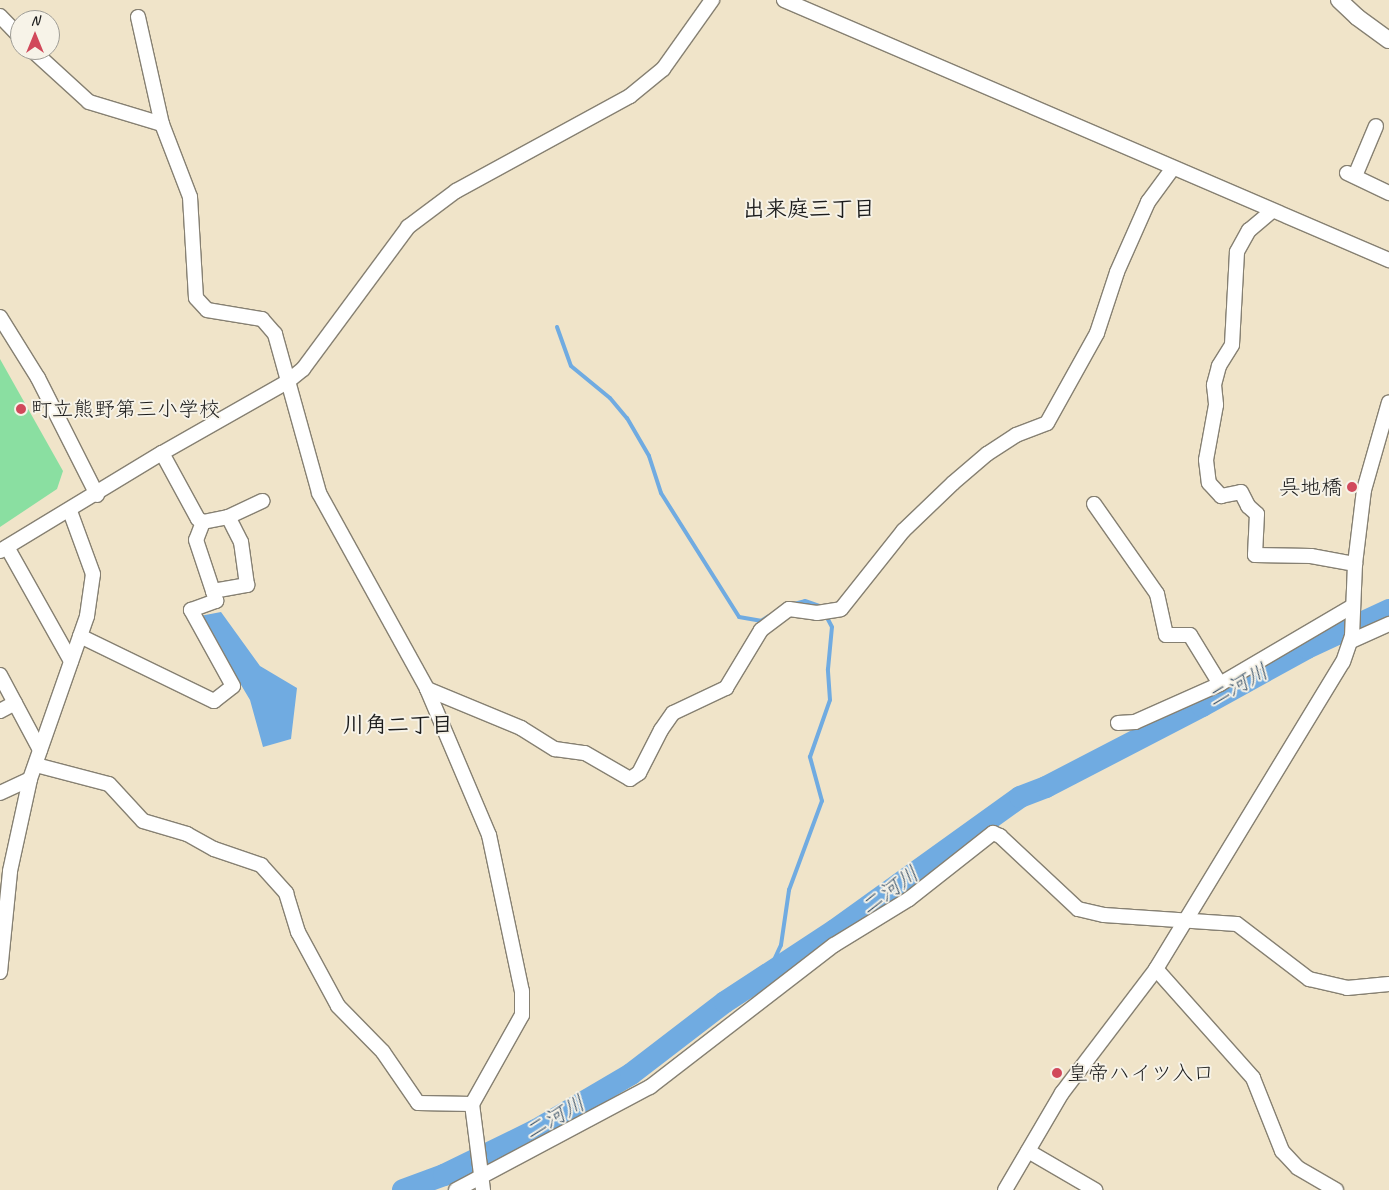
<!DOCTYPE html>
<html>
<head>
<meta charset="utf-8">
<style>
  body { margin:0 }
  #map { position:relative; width:1389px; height:1190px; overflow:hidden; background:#f0e4c9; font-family:Caveat,"Klee One",sans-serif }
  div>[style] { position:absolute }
  .green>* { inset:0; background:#8adfa1 }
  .water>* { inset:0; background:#70abe1 }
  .stream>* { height:4px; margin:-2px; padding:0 2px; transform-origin:2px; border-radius:2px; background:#70abe1 }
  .river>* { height:22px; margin:-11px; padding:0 11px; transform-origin:11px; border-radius:11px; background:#70abe1 }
  .roads { filter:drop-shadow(1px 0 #868072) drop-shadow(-1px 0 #868072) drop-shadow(0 1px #868072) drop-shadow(0 -1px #868072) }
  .minor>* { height:14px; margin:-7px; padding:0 7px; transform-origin:7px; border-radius:7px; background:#fff }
  .major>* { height:16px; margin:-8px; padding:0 8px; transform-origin:8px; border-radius:8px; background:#fff }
  .dots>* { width:14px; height:14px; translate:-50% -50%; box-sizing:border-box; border:2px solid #f7f3e8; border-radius:50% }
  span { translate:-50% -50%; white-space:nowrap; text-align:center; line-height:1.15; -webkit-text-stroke:4px #f7f3e8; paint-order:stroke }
  .poi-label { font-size:21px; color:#1c1c1c }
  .left { translate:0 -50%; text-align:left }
  .right { translate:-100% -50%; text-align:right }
  .neighbourhood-label { font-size:22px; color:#1c1c1c; font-weight:700 }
  .water-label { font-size:22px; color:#3e556b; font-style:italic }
  .north { position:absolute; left:10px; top:10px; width:50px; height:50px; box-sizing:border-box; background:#f7f3e8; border:1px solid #9f9d96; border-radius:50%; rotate:0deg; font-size:14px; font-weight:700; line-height:20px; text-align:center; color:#1c1c1c }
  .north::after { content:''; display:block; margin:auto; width:18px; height:22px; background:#d1495b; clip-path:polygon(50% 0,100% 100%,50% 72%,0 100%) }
</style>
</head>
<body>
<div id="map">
  <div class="green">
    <i style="clip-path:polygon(0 359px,63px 471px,57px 489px,0 527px)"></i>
  </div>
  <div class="water">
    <i style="clip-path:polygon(221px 612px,260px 666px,297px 688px,291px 739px,263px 747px,250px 700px,200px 616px)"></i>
  </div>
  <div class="stream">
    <i style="left:557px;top:327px;width:41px;rotate:70.3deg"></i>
    <i style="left:571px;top:366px;width:50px;rotate:39.4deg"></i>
    <i style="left:610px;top:398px;width:26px;rotate:50deg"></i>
    <i style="left:627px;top:418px;width:44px;rotate:59.9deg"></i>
    <i style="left:649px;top:456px;width:39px;rotate:72deg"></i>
    <i style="left:661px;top:493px;width:146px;rotate:57.8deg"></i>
    <i style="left:739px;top:617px;width:22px;rotate:10deg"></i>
    <i style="left:761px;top:621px;width:9px;rotate:-32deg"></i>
    <i style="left:794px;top:604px;width:11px;rotate:-15deg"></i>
    <i style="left:805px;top:601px;width:18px;rotate:19deg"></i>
    <i style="left:767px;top:975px;width:33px;rotate:-65deg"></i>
    <i style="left:781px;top:945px;width:56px;rotate:-81.7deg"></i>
    <i style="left:789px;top:890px;width:95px;rotate:-69.7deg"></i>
    <i style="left:822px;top:801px;width:46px;rotate:-105.3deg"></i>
    <i style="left:810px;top:757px;width:60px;rotate:-70.7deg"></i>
    <i style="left:830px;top:700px;width:31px;rotate:-94deg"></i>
    <i style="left:828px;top:669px;width:42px;rotate:-84.6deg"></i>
    <i style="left:832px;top:627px;width:15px;rotate:-118deg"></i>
  </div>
  <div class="river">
    <i style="left:403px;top:1190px;width:44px;rotate:-20.1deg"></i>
    <i style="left:444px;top:1175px;width:102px;rotate:-26.1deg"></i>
    <i style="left:536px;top:1130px;width:110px;rotate:-30.5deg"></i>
    <i style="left:631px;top:1074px;width:118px;rotate:-37.5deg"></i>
    <i style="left:725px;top:1002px;width:131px;rotate:-33.2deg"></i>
    <i style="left:835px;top:930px;width:228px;rotate:-35.7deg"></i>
    <i style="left:1020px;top:797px;width:28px;rotate:-21deg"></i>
    <i style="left:1046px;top:787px;width:176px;rotate:-27.4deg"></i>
    <i style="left:1202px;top:706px;width:120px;rotate:-28.9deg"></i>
    <i style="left:1307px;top:648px;width:90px;rotate:-24.9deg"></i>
  </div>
  <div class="roads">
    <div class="minor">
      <i style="left:784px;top:0;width:659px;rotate:23.26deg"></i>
      <i style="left:0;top:16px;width:29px;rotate:46deg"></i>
      <i style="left:138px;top:17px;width:110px;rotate:77.4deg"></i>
      <i style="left:162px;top:124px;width:78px;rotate:69deg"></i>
      <i style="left:190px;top:197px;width:101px;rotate:86.6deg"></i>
      <i style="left:196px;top:298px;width:16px;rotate:47deg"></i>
      <i style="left:207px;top:310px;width:56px;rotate:9.3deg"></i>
      <i style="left:262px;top:319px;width:20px;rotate:49deg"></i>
      <i style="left:275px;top:334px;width:165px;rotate:74.5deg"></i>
      <i style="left:319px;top:493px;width:224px;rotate:61.1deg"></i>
      <i style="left:427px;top:689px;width:159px;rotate:67deg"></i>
      <i style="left:489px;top:835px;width:159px;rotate:78.1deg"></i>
      <i style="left:522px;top:991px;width:24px;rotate:90deg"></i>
      <i style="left:522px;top:1015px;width:102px;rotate:119.3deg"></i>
      <i style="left:472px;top:1104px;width:87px;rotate:82.7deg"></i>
      <i style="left:32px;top:50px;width:77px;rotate:42.4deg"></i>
      <i style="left:89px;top:102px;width:76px;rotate:16.8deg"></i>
      <i style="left:1347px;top:173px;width:47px;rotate:25.5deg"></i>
      <i style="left:1355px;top:176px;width:54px;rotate:-67.2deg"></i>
      <i style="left:1272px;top:211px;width:30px;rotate:140deg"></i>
      <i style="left:1249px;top:230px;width:25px;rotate:119deg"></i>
      <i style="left:1237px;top:252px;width:93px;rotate:93.1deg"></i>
      <i style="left:1232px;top:345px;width:25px;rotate:122deg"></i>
      <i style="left:1219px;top:366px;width:20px;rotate:105deg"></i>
      <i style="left:1214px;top:385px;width:20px;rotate:84deg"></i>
      <i style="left:1216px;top:405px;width:56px;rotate:100.3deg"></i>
      <i style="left:1206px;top:460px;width:23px;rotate:83deg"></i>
      <i style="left:1209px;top:483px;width:18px;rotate:47deg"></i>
      <i style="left:1221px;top:496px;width:20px;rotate:-11deg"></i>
      <i style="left:1241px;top:492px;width:16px;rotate:63deg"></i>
      <i style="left:1248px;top:506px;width:12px;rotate:42deg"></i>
      <i style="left:1257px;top:514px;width:41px;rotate:92.8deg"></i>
      <i style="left:1255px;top:555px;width:56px;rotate:1deg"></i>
      <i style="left:1311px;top:556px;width:45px;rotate:10.3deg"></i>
      <i style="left:0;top:317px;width:72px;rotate:58.1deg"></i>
      <i style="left:38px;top:378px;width:131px;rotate:63.2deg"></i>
      <i style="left:162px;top:453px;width:75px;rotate:61.4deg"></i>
      <i style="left:198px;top:519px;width:6px;rotate:31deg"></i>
      <i style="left:203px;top:522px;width:25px;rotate:-11deg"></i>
      <i style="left:228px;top:517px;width:38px;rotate:-25deg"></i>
      <i style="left:1094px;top:504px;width:110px;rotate:55deg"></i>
      <i style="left:1157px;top:594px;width:42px;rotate:77.6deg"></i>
      <i style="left:1166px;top:635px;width:24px"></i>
      <i style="left:1190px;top:635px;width:57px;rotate:58.5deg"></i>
      <i style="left:203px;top:522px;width:19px;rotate:111deg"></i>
      <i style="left:196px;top:540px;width:54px;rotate:71.6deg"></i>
      <i style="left:7px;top:547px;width:131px;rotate:60.7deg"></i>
      <i style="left:0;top:551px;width:189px;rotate:-31.2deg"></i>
      <i style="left:162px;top:453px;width:144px;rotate:-29.6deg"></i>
      <i style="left:287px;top:382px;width:21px;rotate:-39deg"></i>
      <i style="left:303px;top:369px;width:177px;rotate:-53.5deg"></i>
      <i style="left:408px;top:227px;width:60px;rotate:-36.9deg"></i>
      <i style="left:456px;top:191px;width:198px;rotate:-28.6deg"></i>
      <i style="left:630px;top:96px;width:43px;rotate:-39.3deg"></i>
      <i style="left:663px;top:69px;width:85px;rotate:-54.6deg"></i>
      <i style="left:80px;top:636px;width:149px;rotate:25.9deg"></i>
      <i style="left:214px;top:701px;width:24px;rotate:-38deg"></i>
      <i style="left:233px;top:686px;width:87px;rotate:-118.9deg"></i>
      <i style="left:191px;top:610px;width:27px;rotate:-20deg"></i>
      <i style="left:216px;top:601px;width:10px;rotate:-107deg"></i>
      <i style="left:213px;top:591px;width:35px;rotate:-10deg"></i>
      <i style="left:247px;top:585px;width:43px;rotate:-97.9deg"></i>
      <i style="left:241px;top:542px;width:28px;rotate:-117deg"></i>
      <i style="left:1351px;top:641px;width:42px;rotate:-24.1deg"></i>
      <i style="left:0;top:675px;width:85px;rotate:61.9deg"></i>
      <i style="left:427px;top:689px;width:102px;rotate:22.5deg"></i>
      <i style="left:521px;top:728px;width:40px;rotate:32deg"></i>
      <i style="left:555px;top:749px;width:30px;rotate:8deg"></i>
      <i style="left:585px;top:753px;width:52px;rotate:30deg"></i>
      <i style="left:630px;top:779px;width:11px;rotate:-34deg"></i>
      <i style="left:639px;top:773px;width:48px;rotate:-62.9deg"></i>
      <i style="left:661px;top:730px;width:21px;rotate:-55deg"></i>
      <i style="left:673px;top:713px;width:59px;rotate:-25.3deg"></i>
      <i style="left:726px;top:688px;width:68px;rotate:-58.9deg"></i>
      <i style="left:761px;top:630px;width:35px;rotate:-37deg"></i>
      <i style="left:789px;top:609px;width:28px;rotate:8deg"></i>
      <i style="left:817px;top:613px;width:24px;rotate:-9deg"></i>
      <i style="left:841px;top:609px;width:100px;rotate:-51.5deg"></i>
      <i style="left:903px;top:531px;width:69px;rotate:-43.8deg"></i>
      <i style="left:953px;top:483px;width:45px;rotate:-40.5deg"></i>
      <i style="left:987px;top:454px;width:35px;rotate:-33deg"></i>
      <i style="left:1016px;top:435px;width:33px;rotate:-21deg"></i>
      <i style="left:1047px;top:423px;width:103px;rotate:-60.9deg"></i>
      <i style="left:1097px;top:333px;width:64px;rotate:-71.8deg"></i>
      <i style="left:1117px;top:272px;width:77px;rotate:-66.1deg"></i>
      <i style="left:1148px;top:202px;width:42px;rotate:-53.7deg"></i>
      <i style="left:0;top:711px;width:17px;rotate:-28deg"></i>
      <i style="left:1118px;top:723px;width:17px;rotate:-3deg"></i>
      <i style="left:1135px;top:722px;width:93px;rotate:-24.1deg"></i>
      <i style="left:1220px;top:684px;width:154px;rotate:-30.4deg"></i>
      <i style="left:36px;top:765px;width:75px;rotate:14.6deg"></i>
      <i style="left:109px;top:784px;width:50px;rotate:47.4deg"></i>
      <i style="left:143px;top:821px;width:46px;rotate:16.5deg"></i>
      <i style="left:187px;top:834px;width:31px;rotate:29deg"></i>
      <i style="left:214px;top:849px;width:50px;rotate:18.8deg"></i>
      <i style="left:261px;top:865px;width:38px;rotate:48deg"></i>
      <i style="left:286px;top:893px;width:41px;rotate:72.9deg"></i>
      <i style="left:298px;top:932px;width:84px;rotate:61.6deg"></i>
      <i style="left:338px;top:1006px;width:64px;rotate:45.6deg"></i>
      <i style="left:383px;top:1052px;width:62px;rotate:55.5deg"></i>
      <i style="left:418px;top:1103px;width:54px;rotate:1.1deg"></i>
      <i style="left:0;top:793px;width:33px;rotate:-25deg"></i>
      <i style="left:1156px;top:969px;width:146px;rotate:48.3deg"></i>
      <i style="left:1253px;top:1078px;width:79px;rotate:68.3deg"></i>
      <i style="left:1282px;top:1151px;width:23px;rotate:47deg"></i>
      <i style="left:1298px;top:1168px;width:44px;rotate:30.1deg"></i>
      <i style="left:0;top:972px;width:101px;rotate:-84.3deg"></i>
      <i style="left:10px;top:871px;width:94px;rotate:-77.7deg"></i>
      <i style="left:30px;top:779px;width:173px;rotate:-70.7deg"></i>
      <i style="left:87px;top:616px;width:42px;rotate:-81.9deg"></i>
      <i style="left:93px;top:574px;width:67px;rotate:-110.1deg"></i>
      <i style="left:1028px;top:1151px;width:78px;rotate:30.2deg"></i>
      <i style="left:456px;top:1190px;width:220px;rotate:-28deg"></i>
      <i style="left:650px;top:1087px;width:232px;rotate:-37.7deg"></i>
      <i style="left:834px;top:945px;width:88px;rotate:-31.5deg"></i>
      <i style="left:909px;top:899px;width:107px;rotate:-38.2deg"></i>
      <i style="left:993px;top:833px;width:8px;rotate:23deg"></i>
      <i style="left:1000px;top:836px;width:107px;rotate:43.1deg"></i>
      <i style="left:1078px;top:909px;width:27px;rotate:13deg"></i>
      <i style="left:1104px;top:915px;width:133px;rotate:3.9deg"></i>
      <i style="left:1237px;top:924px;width:91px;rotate:37.4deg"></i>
      <i style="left:1309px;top:979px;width:39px;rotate:13deg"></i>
      <i style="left:1347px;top:988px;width:42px;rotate:-5.4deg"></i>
      <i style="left:1005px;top:1190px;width:113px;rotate:-59.6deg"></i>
      <i style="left:1062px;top:1093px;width:156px;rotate:-52.8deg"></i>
      <i style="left:1156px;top:969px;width:359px;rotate:-58.7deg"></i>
      <i style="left:1343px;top:662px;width:28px;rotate:-71deg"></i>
      <i style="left:1352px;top:636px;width:72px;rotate:-87.6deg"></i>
      <i style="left:1355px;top:564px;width:75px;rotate:-83.1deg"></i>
      <i style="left:1364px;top:490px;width:91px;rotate:-74.1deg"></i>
    </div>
    <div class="major">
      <i style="left:1339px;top:0;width:25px;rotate:43deg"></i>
      <i style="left:1357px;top:17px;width:39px;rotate:36deg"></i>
    </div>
  </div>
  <div class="dots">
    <i style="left:21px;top:409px;background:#d1495b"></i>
    <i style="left:1352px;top:487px;background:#d1495b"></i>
    <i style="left:1057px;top:1073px;background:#d1495b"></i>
  </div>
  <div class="poi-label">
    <span class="left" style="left:31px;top:409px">町立熊野第三小学校</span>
    <span class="right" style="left:1342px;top:487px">呉地橋</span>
    <span class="left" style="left:1067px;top:1073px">皇帝ハイツ入口</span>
  </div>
  <div class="neighbourhood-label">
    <span style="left:809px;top:210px">出来庭三丁目</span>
    <span style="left:398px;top:726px">川角二丁目</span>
  </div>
  <div class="water-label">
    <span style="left:1238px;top:686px;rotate:-29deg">二河川</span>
    <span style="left:890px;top:891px;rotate:-36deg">二河川</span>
    <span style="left:555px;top:1118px;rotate:-30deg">二河川</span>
  </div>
  <div class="north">N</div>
</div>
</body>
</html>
